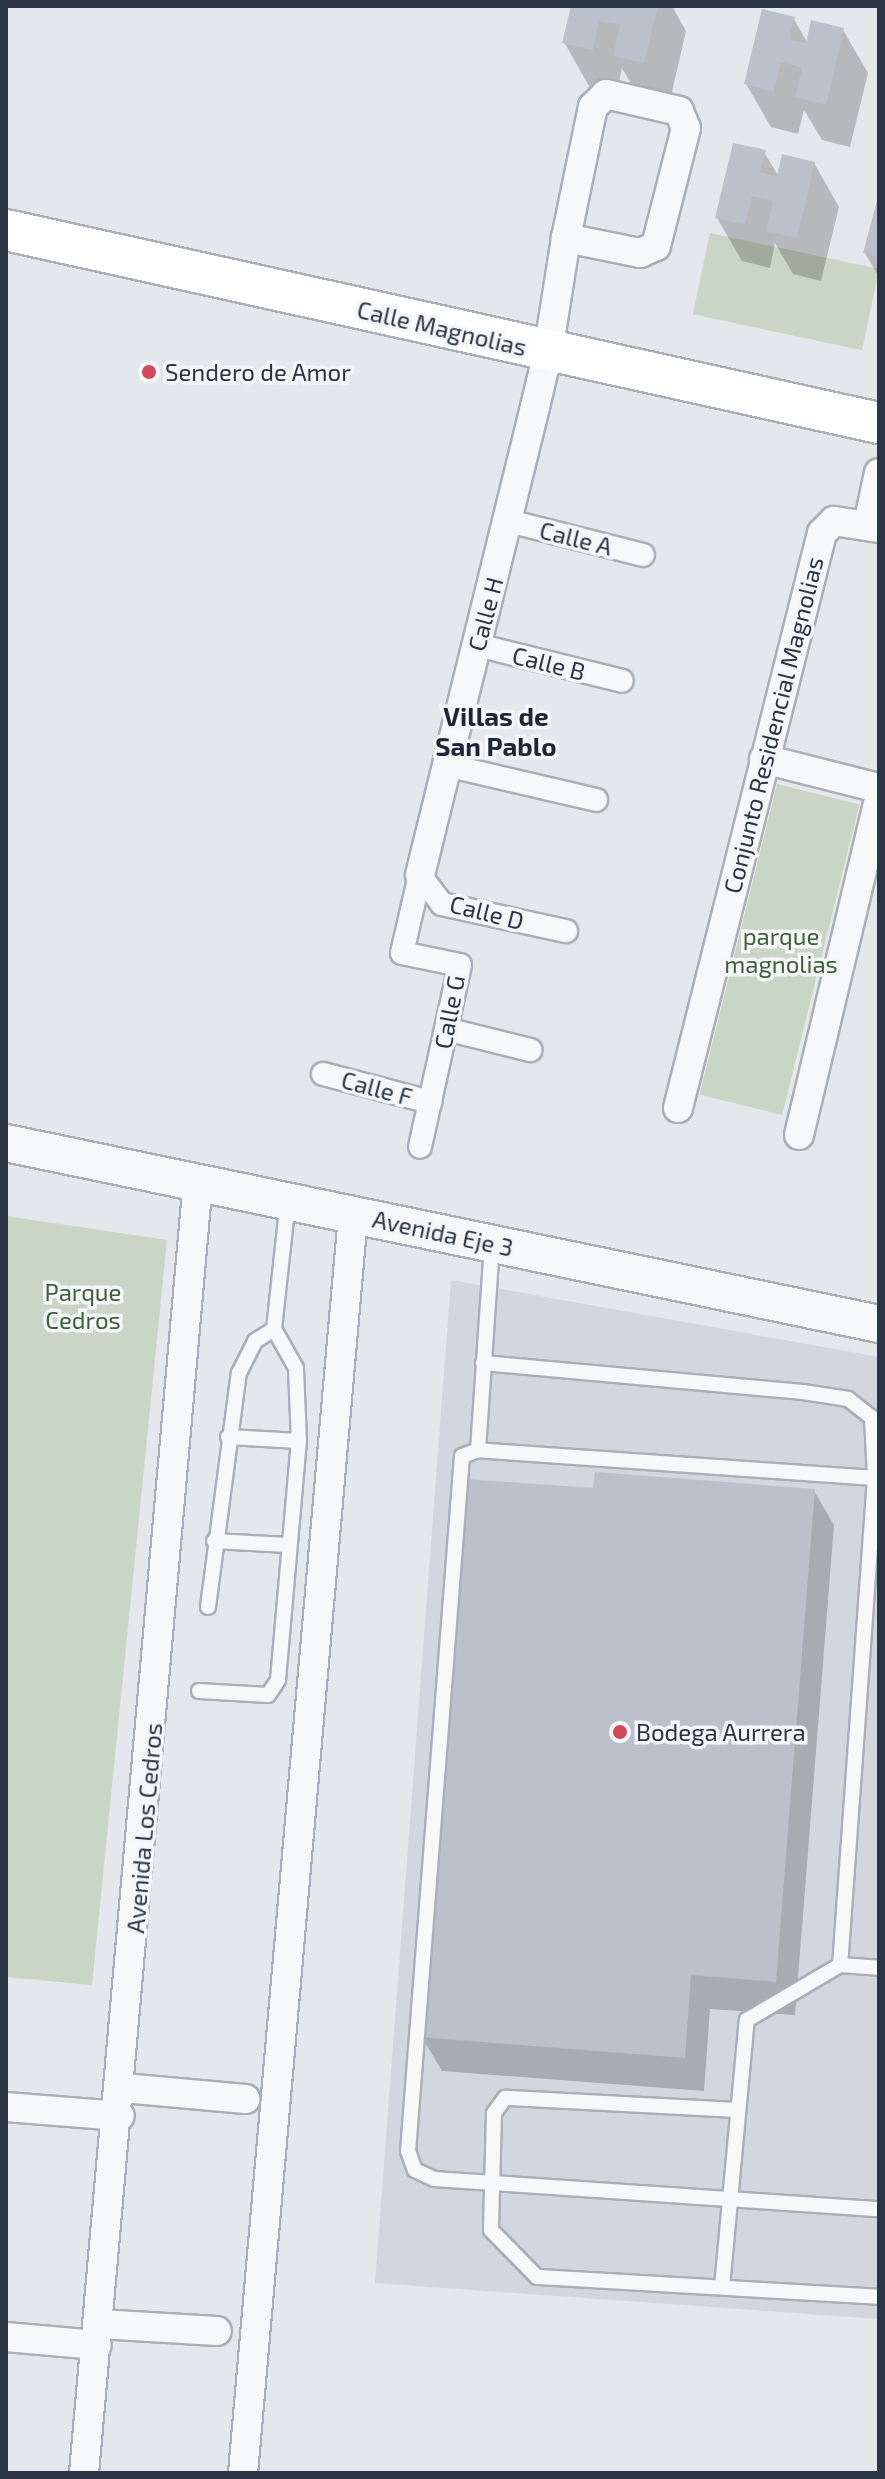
<!DOCTYPE html>
<html>
<head>
<meta charset="utf-8">
<style>
  body { margin:0 }
  #map { position:relative; width:885px; height:2479px; overflow:hidden; background:#e4e7ec; font-family:"Exo 2",sans-serif }
  div>[style] { position:absolute }
  .built>* { inset:0; background:#d2d6de }
  .green>* { inset:0; background:#c9d6c5; transform-origin:0 0 }
  .shadow>* { inset:0; background:#0003 }
  .building>* { inset:0; background:#bbc0ca }
  .roads { filter:drop-shadow(2px 0 #a9aeb7) drop-shadow(-2px 0 #a9aeb7) drop-shadow(0 2px #a9aeb7) drop-shadow(0 -2px #a9aeb7) }
  .service>* { height:14px; margin:-7px; padding:0 7px; transform-origin:7px; border-radius:7px; background:#f7f8fa }
  .pedestrian>* { height:22px; margin:-11px; padding:0 11px; transform-origin:11px; border-radius:11px; background:#f7f8fa }
  .minor>* { height:28px; margin:-14px; padding:0 14px; transform-origin:14px; border-radius:14px; background:#f7f8fa }
  .tertiary>* { height:36px; margin:-18px; padding:0 18px; transform-origin:18px; border-radius:18px; background:#f7f8fa }
  .secondary>* { height:40px; margin:-20px; padding:0 20px; transform-origin:20px; border-radius:20px; background:#fff }
  .dots>* { width:22px; height:22px; translate:-50% -50%; box-sizing:border-box; border:4px solid #f4f6f9; border-radius:50% }
  span { translate:-50% -50%; white-space:nowrap; text-align:center; line-height:1.15; -webkit-text-stroke:7px #f4f6f9; paint-order:stroke }
  .street-label { font-size:24px; color:#2b3445 }
  .poi-label { font-size:24px; color:#2b3445 }
  .left { translate:0 -50%; text-align:left }
  .park-label { font-size:24px; color:#3f6138 }
  .neighbourhood-label { font-size:26px; color:#1d2536; font-weight:700 }
  .frame { position:absolute; inset:0; border:8px solid #2b3445; pointer-events:none }
</style>
</head>
<body>
<div id="map">
  <div class="built">
    <i style="clip-path:polygon(451px 1280px,879px 1357px,879px 2319px,375px 2283px)"></i>
  </div>
  <div class="green">
    <i style="left:710px;top:233px;width:173px;height:83px;rotate:12deg"></i>
    <i style="left:777px;top:784px;width:85px;height:320px;rotate:14deg"></i>
    <i style="clip-path:polygon(6px 1216px,167px 1240px,92px 1985px,6px 1977px)"></i>
  </div>
  <div class="shadow">
    <i style="clip-path:polygon(573px 6px,672px 6px,686px 31px,669px 105px,640px 99px,622px 68px,617px 92px,589px 86px,564px 42px)"></i>
    <i style="clip-path:polygon(794px 19px,808px 44px,843px 30px,868px 73px,850px 147px,822px 140px,804px 110px,798px 134px,771px 127px,746px 84px)"></i>
    <i style="clip-path:polygon(764px 152px,779px 177px,814px 163px,839px 207px,821px 281px,793px 274px,775px 243px,770px 268px,742px 261px,717px 218px)"></i>
    <i style="clip-path:polygon(879px 196px,879px 277px,865px 253px)"></i>
    <i style="clip-path:polygon(595px 1490px,814px 1491px,834px 1525px,795px 2015px,710px 2009px,704px 2091px,442px 2071px,422px 2037px)"></i>
  </div>
  <div class="building">
    <i style="clip-path:polygon(571px 6px,658px 6px,644px 63px,613px 56px,620px 25px,599px 21px,593px 50px,562px 43px)"></i>
    <i style="clip-path:polygon(762px 9px,795px 17px,789px 39px,806px 43px,811px 20px,844px 28px,826px 105px,795px 97px,802px 68px,781px 62px,774px 92px,744px 84px)"></i>
    <i style="clip-path:polygon(733px 143px,766px 150px,760px 172px,777px 176px,782px 154px,815px 162px,797px 238px,766px 231px,773px 201px,752px 196px,745px 225px,715px 218px)"></i>
    <i style="clip-path:polygon(879px 193px,879px 257px,863px 253px)"></i>
    <i style="clip-path:polygon(595px 1472px,815px 1489px,776px 1982px,691px 1975px,685px 2058px,420px 2037px,464px 1479px,593px 1488px)"></i>
  </div>
  <div class="roads">
    <div class="service">
      <i style="left:483px;top:1363px;width:321px;rotate:5.2deg"></i>
      <i style="left:803px;top:1392px;width:46px;rotate:8.8deg"></i>
      <i style="left:848px;top:1399px;width:31px;rotate:38deg"></i>
      <i style="left:872px;top:1418px;width:60px;rotate:87.1deg"></i>
      <i style="left:875px;top:1478px;width:488px;rotate:94.1deg"></i>
      <i style="left:840px;top:1965px;width:39px;rotate:4deg"></i>
      <i style="left:228px;top:1437px;width:71px;rotate:3.2deg"></i>
      <i style="left:478px;top:1450px;width:207px;rotate:-86.1deg"></i>
      <i style="left:875px;top:1478px;width:398px;rotate:-176deg"></i>
      <i style="left:478px;top:1450px;width:17px;rotate:159deg"></i>
      <i style="left:462px;top:1456px;width:697px;rotate:94.44deg"></i>
      <i style="left:408px;top:2151px;width:20px;rotate:70deg"></i>
      <i style="left:415px;top:2170px;width:21px;rotate:25deg"></i>
      <i style="left:434px;top:2179px;width:446px;rotate:3.9deg"></i>
      <i style="left:214px;top:1541px;width:74px;rotate:3.1deg"></i>
      <i style="left:208px;top:1607px;width:236px;rotate:-82.5deg"></i>
      <i style="left:239px;top:1373px;width:36px;rotate:-63deg"></i>
      <i style="left:255px;top:1341px;width:22px;rotate:-32deg"></i>
      <i style="left:199px;top:1691px;width:69px;rotate:3.3deg"></i>
      <i style="left:268px;top:1695px;width:18px;rotate:-56deg"></i>
      <i style="left:278px;top:1680px;width:240px;rotate:-85deg"></i>
      <i style="left:299px;top:1441px;width:73px;rotate:-92.4deg"></i>
      <i style="left:296px;top:1368px;width:45px;rotate:-119.4deg"></i>
      <i style="left:274px;top:1329px;width:129px;rotate:-83.8deg"></i>
      <i style="left:737px;top:2110px;width:232px;rotate:-177deg"></i>
      <i style="left:505px;top:2098px;width:19px;rotate:126deg"></i>
      <i style="left:494px;top:2113px;width:117px;rotate:91.5deg"></i>
      <i style="left:491px;top:2230px;width:66px;rotate:45.6deg"></i>
      <i style="left:537px;top:2277px;width:343px;rotate:3.3deg"></i>
      <i style="left:722px;top:2287px;width:268px;rotate:-84.7deg"></i>
      <i style="left:747px;top:2020px;width:108px;rotate:-30.6deg"></i>
    </div>
    <div class="pedestrian">
      <i style="left:509px;top:521px;width:138px;rotate:14.2deg"></i>
      <i style="left:477px;top:645px;width:149px;rotate:13.9deg"></i>
      <i style="left:446px;top:765px;width:154px;rotate:13.1deg"></i>
      <i style="left:420px;top:875px;width:80px;rotate:103deg"></i>
      <i style="left:402px;top:953px;width:59px;rotate:11.7deg"></i>
      <i style="left:460px;top:965px;width:186px;rotate:102.4deg"></i>
      <i style="left:420px;top:875px;width:36px;rotate:53deg"></i>
      <i style="left:442px;top:904px;width:127px;rotate:12.3deg"></i>
      <i style="left:446px;top:1029px;width:87px;rotate:14deg"></i>
      <i style="left:323px;top:1074px;width:111px;rotate:14.7deg"></i>
    </div>
    <div class="minor">
      <i style="left:868px;top:525px;width:53px;rotate:-78.1deg"></i>
      <i style="left:764px;top:759px;width:119px;rotate:14.2deg"></i>
      <i style="left:420px;top:875px;width:482px;rotate:-76.2deg"></i>
      <i style="left:535px;top:407px;width:57px;rotate:-76.7deg"></i>
      <i style="left:548px;top:352px;width:115px;rotate:-81deg"></i>
      <i style="left:566px;top:238px;width:134px;rotate:-78.4deg"></i>
      <i style="left:593px;top:107px;width:18px;rotate:-45deg"></i>
      <i style="left:606px;top:94px;width:75px;rotate:13.1deg"></i>
      <i style="left:679px;top:111px;width:18px;rotate:68deg"></i>
      <i style="left:686px;top:128px;width:122px;rotate:104.3deg"></i>
      <i style="left:656px;top:246px;width:17px;rotate:156deg"></i>
      <i style="left:640px;top:253px;width:76px;rotate:-168.5deg"></i>
      <i style="left:678px;top:1108px;width:593px;rotate:-75.94deg"></i>
      <i style="left:822px;top:533px;width:17px;rotate:-45deg"></i>
      <i style="left:834px;top:521px;width:46px;rotate:8.8deg"></i>
      <i style="left:799px;top:1135px;width:344px;rotate:-76.6deg"></i>
      <i style="left:123px;top:2088px;width:123px;rotate:5.1deg"></i>
      <i style="left:6px;top:2107px;width:114px;rotate:4.5deg"></i>
      <i style="left:99px;top:2324px;width:118px;rotate:3.4deg"></i>
      <i style="left:6px;top:2337px;width:91px;rotate:5deg"></i>
      <i style="left:84px;top:2473px;width:1297px;rotate:-84.96deg"></i>
      <i style="left:243px;top:2473px;width:1263px;rotate:-85deg"></i>
    </div>
    <div class="tertiary">
      <i style="left:6px;top:1143px;width:892px;rotate:11.71deg"></i>
    </div>
    <div class="secondary">
      <i style="left:6px;top:230px;width:894px;rotate:12.47deg"></i>
    </div>
  </div>
  <div class="dots">
    <i style="left:149px;top:372px;background:#d1495b"></i>
    <i style="left:620px;top:1732px;background:#d1495b"></i>
  </div>
  <div class="street-label">
    <span style="left:442px;top:328px;rotate:13deg">Calle Magnolias</span>
    <span style="left:576px;top:538px;rotate:14deg">Calle A</span>
    <span style="left:485px;top:614px;rotate:-75deg">Calle H</span>
    <span style="left:549px;top:663px;rotate:14deg">Calle B</span>
    <span style="left:773px;top:725px;rotate:-76deg">Conjunto Residencial Magnolias</span>
    <span style="left:487px;top:912px;rotate:14deg">Calle D</span>
    <span style="left:449px;top:1012px;rotate:-79deg">Calle G</span>
    <span style="left:377px;top:1088px;rotate:15deg">Calle F</span>
    <span style="left:443px;top:1233px;rotate:12deg">Avenida Eje 3</span>
    <span style="left:144px;top:1828px;rotate:-85deg">Avenida Los Cedros</span>
  </div>
  <div class="poi-label">
    <span class="left" style="left:165px;top:372px">Sendero de Amor</span>
    <span class="left" style="left:636px;top:1732px">Bodega Aurrera</span>
  </div>
  <div class="park-label">
    <span style="left:781px;top:950px">parque<br>magnolias</span>
    <span style="left:83px;top:1306px">Parque<br>Cedros</span>
  </div>
  <div class="neighbourhood-label">
    <span style="left:496px;top:731px">Villas de<br>San Pablo</span>
  </div>
  <div class="frame"></div>
</div>
</body>
</html>
